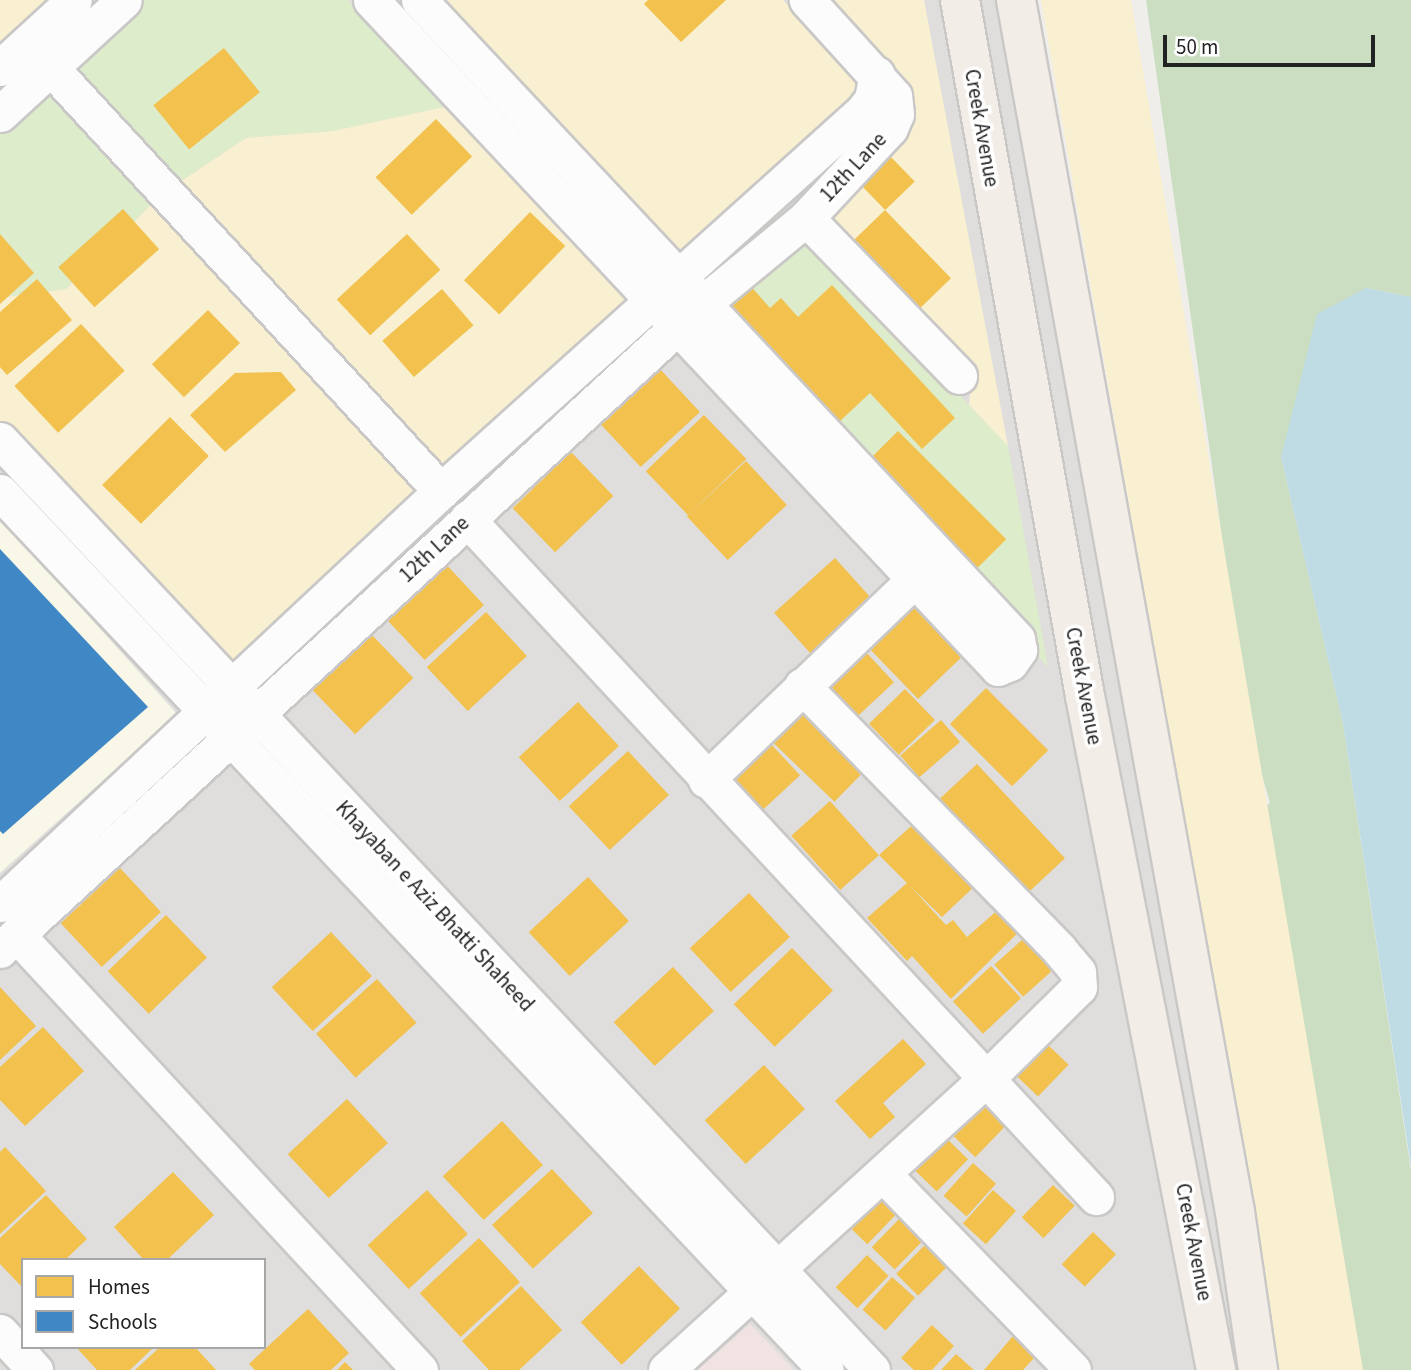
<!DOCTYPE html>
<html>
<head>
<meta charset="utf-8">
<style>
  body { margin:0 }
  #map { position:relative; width:1411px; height:1370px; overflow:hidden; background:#f0eeeb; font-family:"Source Sans 3",sans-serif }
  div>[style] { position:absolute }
  .residential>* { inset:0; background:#dfdedc }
  .commercial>* { inset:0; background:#f1e3e1 }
  .education>* { inset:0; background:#f8f7e8 }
  .grass>* { inset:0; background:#ddeccb }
  .forest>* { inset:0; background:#cbdec1 }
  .sand>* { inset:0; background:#f8f0d0 }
  .water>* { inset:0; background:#bfdbe3 }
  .homes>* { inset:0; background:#f2c14e; transform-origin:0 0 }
  .schools>* { inset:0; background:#3f88c5 }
  .roads { filter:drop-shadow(2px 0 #c9c8c7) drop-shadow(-2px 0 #c9c8c7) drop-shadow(0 2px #c9c8c7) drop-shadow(0 -2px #c9c8c7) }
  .minor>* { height:35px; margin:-17.5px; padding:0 17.5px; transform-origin:17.5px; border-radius:17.5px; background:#fdfcfc }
  .major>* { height:38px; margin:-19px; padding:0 19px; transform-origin:19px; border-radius:19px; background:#f3ede7 }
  span { translate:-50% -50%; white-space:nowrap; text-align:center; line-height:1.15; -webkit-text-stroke:7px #fff; paint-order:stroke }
  .street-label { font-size:21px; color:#222 }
  .legend { position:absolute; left:21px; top:1258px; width:245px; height:91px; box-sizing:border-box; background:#fff; border:2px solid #a7a7a7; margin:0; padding:9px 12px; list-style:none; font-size:21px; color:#222 }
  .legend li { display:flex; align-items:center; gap:14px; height:35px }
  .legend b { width:35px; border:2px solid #a7a7a7 }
  .scale { position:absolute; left:1163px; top:35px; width:212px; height:32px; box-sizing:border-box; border:4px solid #222; border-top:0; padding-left:9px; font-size:21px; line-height:24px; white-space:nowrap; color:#222; -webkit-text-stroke:5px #fff; paint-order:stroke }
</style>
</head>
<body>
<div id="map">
  <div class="residential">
    <i style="clip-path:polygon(evenodd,0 0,997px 0,1316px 1370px,0 1370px,0 0,23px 1260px,264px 1260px,264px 1347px,23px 1347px,23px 1260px)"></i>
  </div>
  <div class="commercial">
    <i style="clip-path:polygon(750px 1324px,794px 1370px,698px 1370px)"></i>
  </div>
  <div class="education">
    <i style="clip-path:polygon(0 518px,177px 714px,0 873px)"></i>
  </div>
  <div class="grass">
    <i style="clip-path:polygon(142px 0,348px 0,444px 107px,333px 131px,246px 138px,180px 182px,69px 67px)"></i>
    <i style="clip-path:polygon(48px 85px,156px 200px,66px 289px,0 298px,0 130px)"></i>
    <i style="clip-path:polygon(803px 231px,1008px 446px,1048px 667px,716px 308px)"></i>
  </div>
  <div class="forest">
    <i style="clip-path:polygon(1146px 0,1411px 0,1411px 297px,1366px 288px,1281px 457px,1343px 724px,1411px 1171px,1411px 1370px,1347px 1370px,1248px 821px,1270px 803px,1250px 734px)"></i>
  </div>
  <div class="sand">
    <i style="clip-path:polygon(0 0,55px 0,0 51px)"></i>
    <i style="clip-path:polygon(431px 0,783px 0,862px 85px,675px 263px)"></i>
    <i style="clip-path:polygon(822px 0,924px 0,1008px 446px,969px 405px,971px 378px,821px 214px,905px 120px)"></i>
    <i style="clip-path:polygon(1041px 0,1131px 0,1363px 1370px,1271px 1370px,1218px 1015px)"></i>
    <i style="clip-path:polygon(444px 107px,634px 304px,444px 474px,180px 182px,246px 138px,333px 131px)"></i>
    <i style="clip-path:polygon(156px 200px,426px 489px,232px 670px,0 422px,0 298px,66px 289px)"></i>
  </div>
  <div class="water">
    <i style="clip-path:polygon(1366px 288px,1411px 297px,1411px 1167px,1343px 724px,1281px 457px,1317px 314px)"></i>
  </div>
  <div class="homes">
    <i style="clip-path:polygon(648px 0,726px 0,681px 42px,644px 4px)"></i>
    <i style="left:224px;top:48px;width:57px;height:91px;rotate:51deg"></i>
    <i style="left:436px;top:119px;width:52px;height:84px;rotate:46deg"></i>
    <i style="left:889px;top:155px;width:37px;height:41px;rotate:46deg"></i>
    <i style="left:123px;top:209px;width:54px;height:87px;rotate:48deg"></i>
    <i style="left:885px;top:210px;width:95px;height:46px;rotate:46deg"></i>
    <i style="left:530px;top:212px;width:49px;height:95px;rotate:44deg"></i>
    <i style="clip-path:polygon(0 234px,34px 273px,0 304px)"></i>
    <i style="left:407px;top:234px;width:49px;height:96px;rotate:47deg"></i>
    <i style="clip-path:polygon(37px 279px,72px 320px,7px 375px,0 367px,0 312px)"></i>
    <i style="clip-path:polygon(747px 282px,770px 308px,781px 298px,798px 317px,832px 285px,955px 418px,922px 449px,870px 393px,838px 423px,726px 301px)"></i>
    <i style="left:442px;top:289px;width:48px;height:79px;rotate:49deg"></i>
    <i style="left:208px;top:310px;width:46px;height:78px;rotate:46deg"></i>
    <i style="left:81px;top:324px;width:64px;height:91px;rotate:47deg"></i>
    <i style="left:659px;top:368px;width:60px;height:81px;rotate:47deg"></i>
    <i style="clip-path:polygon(281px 372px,296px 390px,225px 452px,190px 415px,235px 373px)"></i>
    <i style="left:704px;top:415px;width:61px;height:81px;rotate:46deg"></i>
    <i style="left:170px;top:417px;width:55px;height:96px;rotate:45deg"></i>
    <i style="left:898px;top:431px;width:153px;height:45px;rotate:45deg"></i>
    <i style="left:571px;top:452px;width:61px;height:81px;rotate:46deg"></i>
    <i style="left:746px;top:461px;width:60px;height:81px;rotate:47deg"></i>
    <i style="left:835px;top:558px;width:59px;height:82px;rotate:48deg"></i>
    <i style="left:443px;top:561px;width:60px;height:81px;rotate:47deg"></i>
    <i style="left:912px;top:602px;width:74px;height:63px;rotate:46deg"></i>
    <i style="left:486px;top:612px;width:60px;height:81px;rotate:47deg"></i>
    <i style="left:371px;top:634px;width:61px;height:81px;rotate:46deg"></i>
    <i style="left:864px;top:650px;width:44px;height:51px;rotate:47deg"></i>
    <i style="left:986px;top:688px;width:88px;height:51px;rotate:45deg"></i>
    <i style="left:905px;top:689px;width:43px;height:50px;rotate:46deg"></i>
    <i style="left:578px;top:702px;width:60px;height:81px;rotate:47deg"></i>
    <i style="left:808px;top:704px;width:87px;height:52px;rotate:44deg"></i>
    <i style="left:941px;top:720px;width:29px;height:54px;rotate:49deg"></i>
    <i style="left:770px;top:743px;width:44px;height:51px;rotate:47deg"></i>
    <i style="left:628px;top:751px;width:60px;height:81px;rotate:47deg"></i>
    <i style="left:977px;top:764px;width:129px;height:52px;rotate:47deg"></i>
    <i style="left:830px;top:801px;width:73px;height:52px;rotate:48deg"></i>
    <i style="clip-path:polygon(918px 820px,979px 882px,942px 917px,910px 886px,946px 925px,953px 920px,967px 937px,1008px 901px,1028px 923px,951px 999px,912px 956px,907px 961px,867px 918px,907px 883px,879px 855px)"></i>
    <i style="left:120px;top:868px;width:60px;height:81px;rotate:47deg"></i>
    <i style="left:588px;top:877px;width:60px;height:81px;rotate:47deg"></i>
    <i style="left:749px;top:893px;width:60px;height:81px;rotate:47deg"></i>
    <i style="left:166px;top:915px;width:59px;height:81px;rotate:46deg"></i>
    <i style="left:1033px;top:930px;width:43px;height:52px;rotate:48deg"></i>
    <i style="left:331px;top:932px;width:60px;height:81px;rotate:47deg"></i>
    <i style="left:792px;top:948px;width:59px;height:81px;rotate:46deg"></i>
    <i style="left:991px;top:966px;width:44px;height:52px;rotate:47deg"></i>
    <i style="left:673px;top:967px;width:60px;height:81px;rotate:47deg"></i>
    <i style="left:377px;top:979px;width:59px;height:82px;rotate:48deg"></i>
    <i style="clip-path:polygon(0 987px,36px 1026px,0 1060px)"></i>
    <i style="clip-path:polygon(43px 1027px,84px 1071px,25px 1126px,0 1100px,0 1067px)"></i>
    <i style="clip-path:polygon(903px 1039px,926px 1064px,883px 1103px,895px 1117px,870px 1139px,835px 1101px)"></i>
    <i style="left:1047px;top:1044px;width:30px;height:44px;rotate:44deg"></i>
    <i style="left:764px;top:1065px;width:60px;height:81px;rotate:47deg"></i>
    <i style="left:347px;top:1099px;width:60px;height:81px;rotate:47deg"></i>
    <i style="left:985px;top:1104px;width:30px;height:45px;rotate:44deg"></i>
    <i style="left:502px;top:1121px;width:60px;height:81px;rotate:47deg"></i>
    <i style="left:945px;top:1137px;width:32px;height:45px;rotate:44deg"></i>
    <i style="clip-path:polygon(5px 1147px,46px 1191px,0 1234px,0 1152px)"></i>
    <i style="left:973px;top:1163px;width:31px;height:44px;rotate:42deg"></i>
    <i style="left:552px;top:1169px;width:60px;height:82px;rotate:47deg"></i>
    <i style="clip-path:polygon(173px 1172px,214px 1215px,167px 1260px,144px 1260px,114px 1227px)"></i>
    <i style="left:1053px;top:1185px;width:30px;height:45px;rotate:44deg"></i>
    <i style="left:427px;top:1190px;width:60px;height:81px;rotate:47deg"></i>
    <i style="left:993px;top:1190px;width:31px;height:45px;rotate:42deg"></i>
    <i style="left:877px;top:1191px;width:30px;height:45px;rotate:44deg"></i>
    <i style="clip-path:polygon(46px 1195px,87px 1239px,65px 1260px,23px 1260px,23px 1288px,0 1264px,0 1238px)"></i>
    <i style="left:903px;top:1215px;width:32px;height:45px;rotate:44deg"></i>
    <i style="left:1093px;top:1232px;width:32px;height:45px;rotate:44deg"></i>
    <i style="left:479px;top:1238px;width:60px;height:81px;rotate:47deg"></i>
    <i style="left:928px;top:1242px;width:31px;height:45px;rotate:45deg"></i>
    <i style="left:867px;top:1255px;width:30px;height:45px;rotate:44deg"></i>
    <i style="left:639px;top:1266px;width:59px;height:81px;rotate:46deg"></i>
    <i style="left:892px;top:1277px;width:31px;height:44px;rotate:42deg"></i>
    <i style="clip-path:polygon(521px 1286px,562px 1330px,519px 1370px,489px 1370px,462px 1341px)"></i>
    <i style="clip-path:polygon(308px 1309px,349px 1353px,331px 1370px,255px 1370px,249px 1364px)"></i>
    <i style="clip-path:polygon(932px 1325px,954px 1346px,932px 1370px,914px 1370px,901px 1358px)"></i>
    <i style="clip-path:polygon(1013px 1336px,1035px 1357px,1023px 1370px,984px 1370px)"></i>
    <i style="clip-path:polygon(76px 1347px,154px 1347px,130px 1370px,97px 1370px)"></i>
    <i style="clip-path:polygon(160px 1347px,195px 1347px,216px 1370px,135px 1370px)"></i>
    <i style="clip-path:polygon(956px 1354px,974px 1370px,941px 1370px)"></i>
    <i style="clip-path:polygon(345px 1362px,353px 1370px,337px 1370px)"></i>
  </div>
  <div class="schools">
    <i style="clip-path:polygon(0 549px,148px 707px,3px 834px,0 831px)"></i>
  </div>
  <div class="roads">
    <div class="minor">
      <i style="left:371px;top:0;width:916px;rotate:46.81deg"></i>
      <i style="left:998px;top:668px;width:13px;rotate:-23deg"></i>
      <i style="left:1010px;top:663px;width:16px;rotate:-55deg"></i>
      <i style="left:1019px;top:650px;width:11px;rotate:-100deg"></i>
      <i style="left:1017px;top:639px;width:875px;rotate:-133.1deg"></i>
      <i style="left:50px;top:67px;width:577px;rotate:47.32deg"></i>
      <i style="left:0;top:68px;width:100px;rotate:-42.6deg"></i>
      <i style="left:0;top:114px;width:168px;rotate:-42.6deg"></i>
      <i style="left:806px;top:218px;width:220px;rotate:45.9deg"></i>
      <i style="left:0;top:440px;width:1275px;rotate:46.84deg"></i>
      <i style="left:0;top:492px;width:1205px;rotate:46.75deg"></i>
      <i style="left:467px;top:519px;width:925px;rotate:47.15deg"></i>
      <i style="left:706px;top:780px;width:289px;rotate:-43.9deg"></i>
      <i style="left:0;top:904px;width:604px;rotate:-43.12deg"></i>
      <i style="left:441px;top:491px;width:568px;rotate:-42deg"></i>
      <i style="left:863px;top:111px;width:15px;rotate:-53deg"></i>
      <i style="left:872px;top:99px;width:25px;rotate:-79deg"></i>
      <i style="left:17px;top:935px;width:593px;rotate:47.19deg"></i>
      <i style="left:0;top:950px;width:955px;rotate:-42.62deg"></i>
      <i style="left:703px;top:303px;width:134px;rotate:-39.5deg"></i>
      <i style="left:806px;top:218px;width:123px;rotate:-47deg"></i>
      <i style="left:890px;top:128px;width:15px;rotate:-67deg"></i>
      <i style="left:896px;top:114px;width:18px;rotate:-96deg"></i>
      <i style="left:894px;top:96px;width:130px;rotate:-132.2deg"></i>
      <i style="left:883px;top:1174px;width:273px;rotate:45.9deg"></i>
      <i style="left:0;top:1332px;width:52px;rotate:47.4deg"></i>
      <i style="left:666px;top:1370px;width:431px;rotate:-42.3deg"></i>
      <i style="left:985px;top:1080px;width:132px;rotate:-44.7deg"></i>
      <i style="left:1079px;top:987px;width:15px;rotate:-94deg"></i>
      <i style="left:1078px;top:972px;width:30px;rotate:-130deg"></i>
      <i style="left:1059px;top:949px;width:368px;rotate:-134.3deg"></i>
    </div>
    <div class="major">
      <i style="left:960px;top:0;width:707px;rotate:79.82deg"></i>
      <i style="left:1085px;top:696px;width:687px;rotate:79deg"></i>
      <i style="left:1016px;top:0;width:1232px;rotate:79.76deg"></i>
      <i style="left:1235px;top:1212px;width:160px;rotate:81.7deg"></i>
    </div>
  </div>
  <div class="street-label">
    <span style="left:982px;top:128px;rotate:80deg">Creek Avenue</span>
    <span style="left:853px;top:167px;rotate:-47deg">12th Lane</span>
    <span style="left:434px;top:549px;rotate:-43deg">12th Lane</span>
    <span style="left:1084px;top:686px;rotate:79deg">Creek Avenue</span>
    <span style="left:435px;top:906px;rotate:47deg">Khayaban e Aziz Bhatti Shaheed</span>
    <span style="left:1194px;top:1242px;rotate:79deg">Creek Avenue</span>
  </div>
  <ul class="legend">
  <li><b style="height:19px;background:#f2c14e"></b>Homes</li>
  <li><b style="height:19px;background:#3f88c5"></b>Schools</li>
  </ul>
  <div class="scale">50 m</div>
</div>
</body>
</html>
